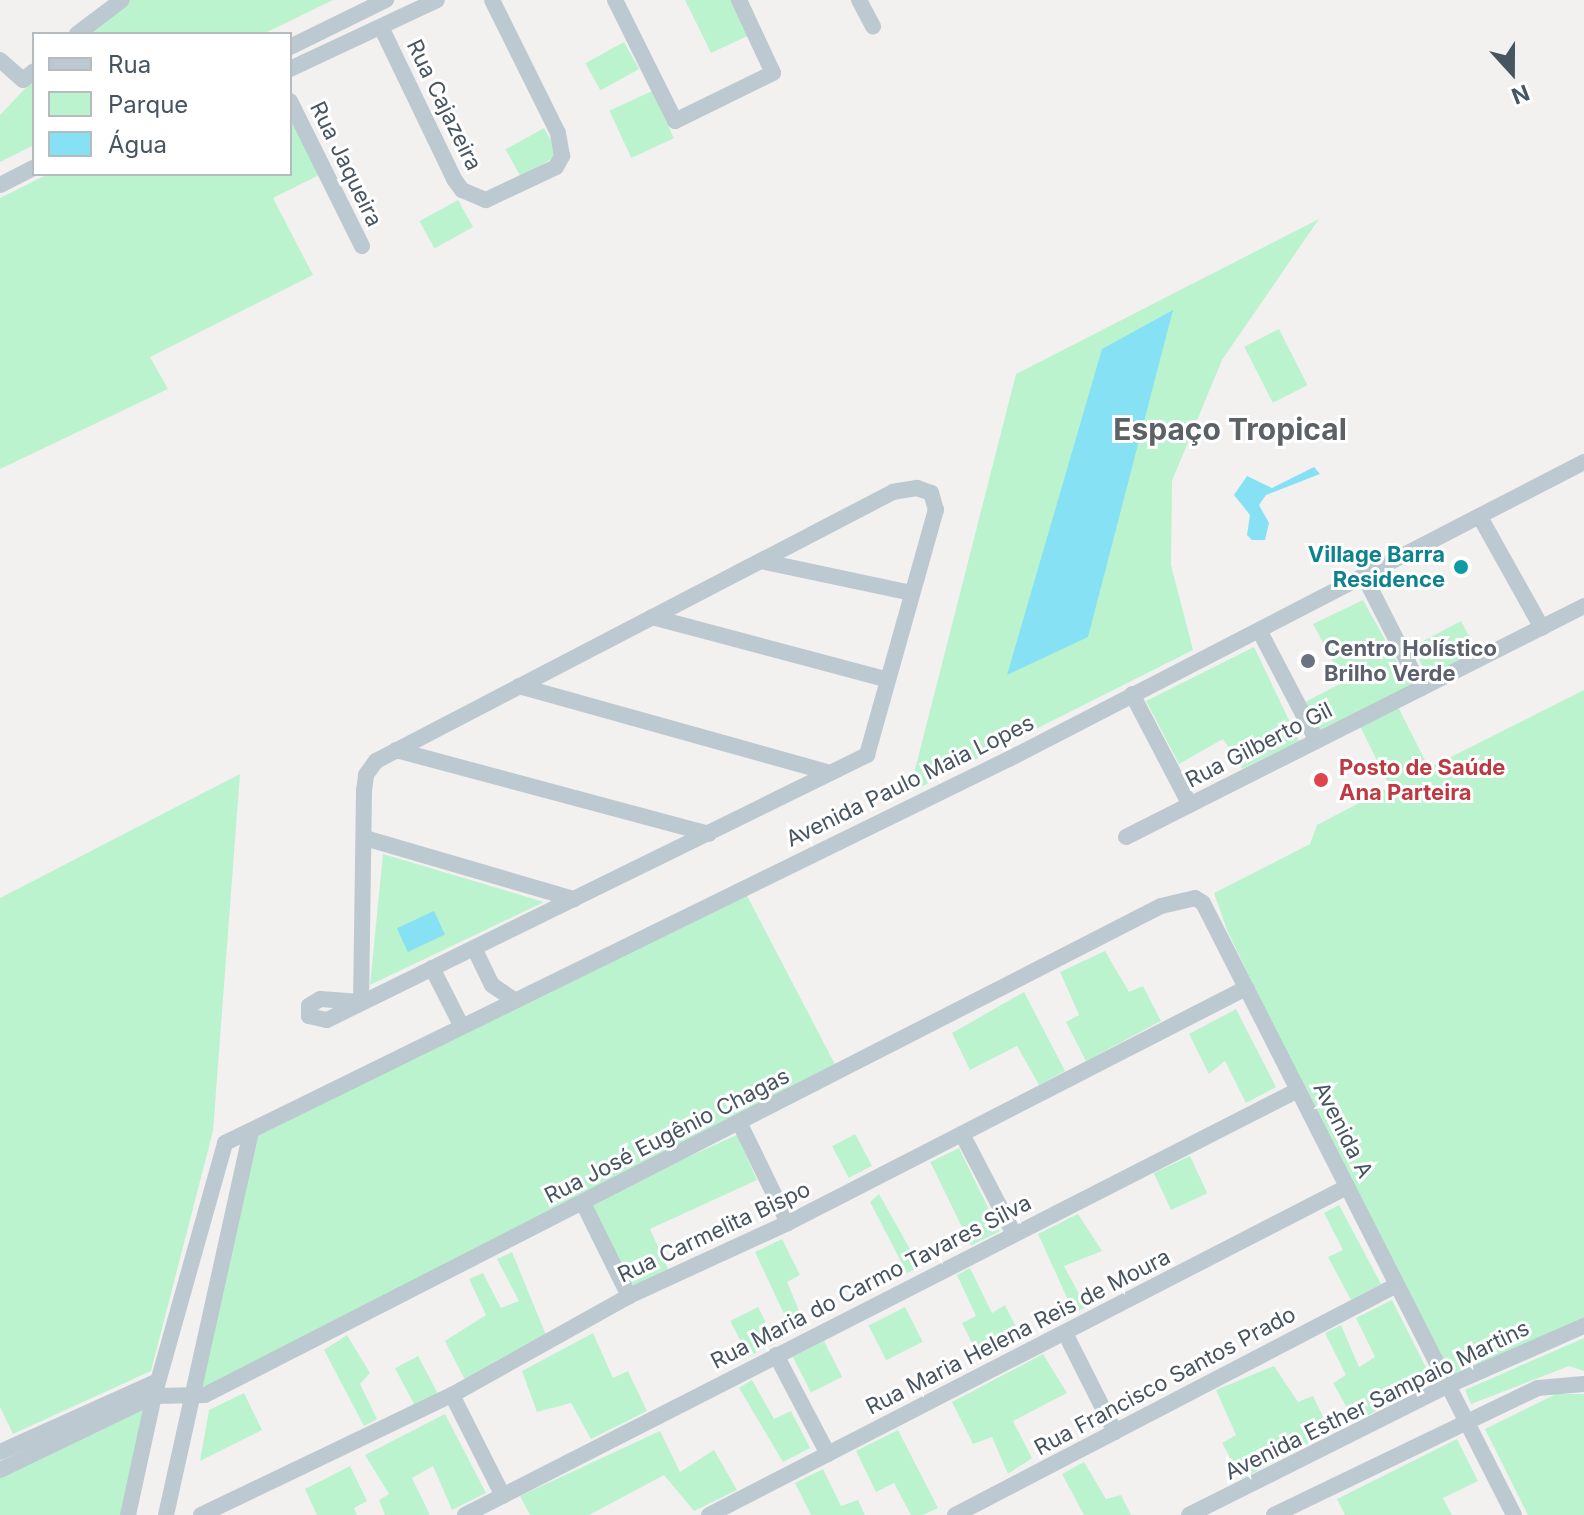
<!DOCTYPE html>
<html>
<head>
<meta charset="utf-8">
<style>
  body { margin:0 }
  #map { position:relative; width:1584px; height:1515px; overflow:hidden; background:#f3f0f0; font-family:Inter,sans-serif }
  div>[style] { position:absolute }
  .green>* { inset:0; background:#bcf3cf; transform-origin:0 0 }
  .water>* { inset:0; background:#86e1f4; transform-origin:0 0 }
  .minor>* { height:16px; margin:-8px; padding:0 8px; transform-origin:8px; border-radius:8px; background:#bdc9d1 }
  .dots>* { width:22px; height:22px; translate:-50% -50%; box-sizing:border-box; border:4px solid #fff; border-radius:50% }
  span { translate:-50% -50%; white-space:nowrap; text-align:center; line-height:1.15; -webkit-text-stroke:6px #fff; paint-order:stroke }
  .street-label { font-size:22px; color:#475560 }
  .culture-label { font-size:22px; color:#0d838f; font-weight:700 }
  .right { translate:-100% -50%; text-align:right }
  .worship-label { font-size:22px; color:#5b616d; font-weight:700 }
  .left { translate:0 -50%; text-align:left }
  .health-label { font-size:22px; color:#be3a42; font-weight:700 }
  .district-label { font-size:30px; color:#5c6166; font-weight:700 }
  .legend { position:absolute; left:32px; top:32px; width:260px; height:144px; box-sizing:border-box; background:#fff; border:2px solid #b5bbbf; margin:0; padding:10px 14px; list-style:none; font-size:24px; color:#475560 }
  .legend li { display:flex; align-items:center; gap:16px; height:40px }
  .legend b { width:40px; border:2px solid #b5bbbf }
  .north { position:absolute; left:1472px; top:32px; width:80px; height:80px; -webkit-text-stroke:6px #fff; paint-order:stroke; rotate:159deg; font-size:22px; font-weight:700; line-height:32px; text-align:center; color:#475560 }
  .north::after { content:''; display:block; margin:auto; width:28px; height:36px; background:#475560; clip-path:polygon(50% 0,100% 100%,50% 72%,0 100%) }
</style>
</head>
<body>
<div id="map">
  <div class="green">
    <i style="clip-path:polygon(126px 0,333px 0,263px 34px,81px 34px)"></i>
    <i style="clip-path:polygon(685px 0,739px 0,754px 33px,711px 53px)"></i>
    <i style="left:624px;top:42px;width:31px;height:44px;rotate:61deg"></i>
    <i style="clip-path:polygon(34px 79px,34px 145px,0 162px,0 115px)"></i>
    <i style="left:652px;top:91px;width:52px;height:47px;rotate:65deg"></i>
    <i style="clip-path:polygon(290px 101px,325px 172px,273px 198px,313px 275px,150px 357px,168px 389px,0 469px,0 198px,48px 174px,290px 174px)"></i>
    <i style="left:544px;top:128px;width:31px;height:44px;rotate:61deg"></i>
    <i style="left:458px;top:200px;width:31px;height:44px;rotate:61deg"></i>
    <i style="clip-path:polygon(1319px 219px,1222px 360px,1172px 481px,1171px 565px,1193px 650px,909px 793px,1016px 374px)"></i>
    <i style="left:1279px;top:329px;width:63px;height:39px;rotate:63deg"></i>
    <i style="clip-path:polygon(1363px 600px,1411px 686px,1319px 733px,1303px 703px,1344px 682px,1313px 624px)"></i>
    <i style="left:1461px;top:621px;width:36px;height:55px;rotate:62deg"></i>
    <i style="clip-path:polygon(1254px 647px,1299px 741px,1242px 769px,1223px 739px,1179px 764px,1146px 701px)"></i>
    <i style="clip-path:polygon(1584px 690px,1584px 1326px,1447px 1386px,1227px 930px,1214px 893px,1310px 844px,1317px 825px,1390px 787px,1357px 720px,1395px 701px,1429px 768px)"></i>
    <i style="clip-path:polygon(240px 774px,213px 1131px,151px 1371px,13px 1434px,0 1407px,0 898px)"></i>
    <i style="clip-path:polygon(383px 854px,544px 902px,370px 985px)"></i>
    <i style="clip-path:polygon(743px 888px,839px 1072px,604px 1194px,737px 1135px,757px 1180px,650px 1229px,669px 1271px,629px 1296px,583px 1204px,192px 1395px,251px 1131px)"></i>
    <i style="clip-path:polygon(1105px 951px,1129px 992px,1143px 986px,1161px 1021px,1086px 1061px,1066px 1022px,1079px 1015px,1060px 972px)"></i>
    <i style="clip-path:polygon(1024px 992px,1065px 1071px,1039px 1085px,1017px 1046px,970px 1070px,952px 1033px)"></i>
    <i style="clip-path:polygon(1236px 1009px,1276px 1087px,1246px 1103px,1225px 1061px,1209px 1074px,1189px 1034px)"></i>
    <i style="left:855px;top:1134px;width:36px;height:26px;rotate:62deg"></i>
    <i style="left:959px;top:1148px;width:93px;height:32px;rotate:64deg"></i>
    <i style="left:1190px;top:1156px;width:41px;height:40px;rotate:65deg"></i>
    <i style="clip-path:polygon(879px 1194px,920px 1267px,907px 1273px,870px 1202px)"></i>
    <i style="clip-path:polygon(1339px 1205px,1381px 1284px,1351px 1300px,1328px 1257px,1343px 1250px,1324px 1213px)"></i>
    <i style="clip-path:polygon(1078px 1214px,1102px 1251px,1064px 1266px,1086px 1307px,1074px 1313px,1038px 1234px)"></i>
    <i style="clip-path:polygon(782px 1239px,800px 1275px,787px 1282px,806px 1327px,793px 1333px,755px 1252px)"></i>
    <i style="clip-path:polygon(512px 1252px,546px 1335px,465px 1380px,445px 1341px,486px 1315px,469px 1279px,483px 1273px,501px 1308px,519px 1301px,497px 1259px)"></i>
    <i style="clip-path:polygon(970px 1268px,992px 1313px,1005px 1305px,1023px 1341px,980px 1359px,962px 1323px,976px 1316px,957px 1275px)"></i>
    <i style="clip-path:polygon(1392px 1300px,1433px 1381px,1355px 1422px,1333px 1383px,1346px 1375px,1325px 1333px,1341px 1325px,1359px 1367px,1375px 1357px,1356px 1318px)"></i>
    <i style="left:758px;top:1307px;width:40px;height:31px;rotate:63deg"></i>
    <i style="left:905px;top:1307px;width:39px;height:41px;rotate:63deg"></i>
    <i style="clip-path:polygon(593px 1333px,613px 1378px,628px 1371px,647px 1411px,591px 1439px,571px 1403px,537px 1412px,522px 1371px)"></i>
    <i style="clip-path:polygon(347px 1335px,370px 1373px,360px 1384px,377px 1419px,364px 1426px,324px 1350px)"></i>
    <i style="clip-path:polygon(1584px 1338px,1584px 1371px,1569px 1366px,1471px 1404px,1465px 1390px)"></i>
    <i style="left:824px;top:1341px;width:40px;height:35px;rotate:63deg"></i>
    <i style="clip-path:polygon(1043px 1354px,1067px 1393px,1013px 1421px,1032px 1458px,1008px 1474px,992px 1437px,973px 1444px,952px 1402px)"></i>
    <i style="left:418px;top:1356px;width:43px;height:26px;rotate:62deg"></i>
    <i style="clip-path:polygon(1274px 1366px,1298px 1402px,1313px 1396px,1330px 1431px,1242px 1479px,1222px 1443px,1236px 1435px,1216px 1390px)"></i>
    <i style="clip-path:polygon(752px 1380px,774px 1419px,791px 1411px,810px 1448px,783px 1462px,739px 1388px)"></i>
    <i style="clip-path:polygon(244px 1393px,262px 1430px,200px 1461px,209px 1410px)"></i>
    <i style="clip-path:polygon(1556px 1394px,1584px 1394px,1584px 1515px,1528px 1515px,1485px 1429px)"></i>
    <i style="clip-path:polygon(154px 1396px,129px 1515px,0 1515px,0 1470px)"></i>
    <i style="clip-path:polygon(445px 1414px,486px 1493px,452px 1510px,433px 1466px,412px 1478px,430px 1515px,385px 1515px,379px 1500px,389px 1494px,365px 1455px)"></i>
    <i style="clip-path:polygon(898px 1430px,938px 1508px,923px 1515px,911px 1515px,894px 1483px,876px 1492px,856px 1451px)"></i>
    <i style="clip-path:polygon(660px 1431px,680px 1472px,714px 1450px,737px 1490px,694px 1511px,664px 1475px,589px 1515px,530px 1515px,520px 1496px)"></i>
    <i style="clip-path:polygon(1457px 1439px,1478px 1481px,1443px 1498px,1452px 1515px,1345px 1515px,1337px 1499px)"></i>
    <i style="clip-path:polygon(1084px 1462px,1106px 1499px,1121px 1495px,1131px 1515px,1084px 1515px,1062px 1474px)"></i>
    <i style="clip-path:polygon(350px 1466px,367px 1501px,354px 1508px,357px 1515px,317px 1515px,305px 1489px)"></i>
    <i style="clip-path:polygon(823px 1469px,841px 1506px,858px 1500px,865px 1515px,811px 1515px,795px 1483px)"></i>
  </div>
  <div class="water">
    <i style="clip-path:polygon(1173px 310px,1088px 637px,1007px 675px,1102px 349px)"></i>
    <i style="clip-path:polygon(1314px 467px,1320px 474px,1266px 495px,1259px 505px,1269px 523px,1265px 540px,1252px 540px,1247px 535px,1250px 515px,1234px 495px,1247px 476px,1272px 488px)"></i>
    <i style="left:434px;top:911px;width:26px;height:41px;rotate:65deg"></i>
  </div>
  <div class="minor">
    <i style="left:615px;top:0;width:135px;rotate:63.6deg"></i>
    <i style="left:675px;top:121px;width:109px;rotate:-26.1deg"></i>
    <i style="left:773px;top:73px;width:81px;rotate:-115deg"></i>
    <i style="left:859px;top:0;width:30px;rotate:62deg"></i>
    <i style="left:381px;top:27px;width:169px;rotate:64.3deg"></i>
    <i style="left:454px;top:179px;width:14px;rotate:54deg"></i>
    <i style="left:462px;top:190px;width:26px;rotate:23deg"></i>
    <i style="left:486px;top:200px;width:77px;rotate:-25.2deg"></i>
    <i style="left:556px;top:167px;width:13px;rotate:-61deg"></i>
    <i style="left:562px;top:156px;width:23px;rotate:-100deg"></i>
    <i style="left:558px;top:133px;width:148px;rotate:-116.4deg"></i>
    <i style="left:77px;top:34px;width:56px;rotate:-37.1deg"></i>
    <i style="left:290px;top:47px;width:107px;rotate:-26.1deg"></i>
    <i style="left:0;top:60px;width:30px;rotate:41deg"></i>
    <i style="left:23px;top:80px;width:14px;rotate:-39deg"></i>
    <i style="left:290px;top:69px;width:162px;rotate:-25.1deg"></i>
    <i style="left:290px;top:101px;width:162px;rotate:63.6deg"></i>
    <i style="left:0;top:185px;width:38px;rotate:-27deg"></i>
    <i style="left:1480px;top:517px;width:127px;rotate:60.8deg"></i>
    <i style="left:761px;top:561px;width:154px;rotate:12deg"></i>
    <i style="left:1364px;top:576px;width:126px;rotate:63deg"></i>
    <i style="left:652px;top:617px;width:244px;rotate:14.9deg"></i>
    <i style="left:1259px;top:630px;width:125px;rotate:62.4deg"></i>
    <i style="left:519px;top:686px;width:323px;rotate:15.6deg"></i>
    <i style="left:1132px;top:694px;width:125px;rotate:62.4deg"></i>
    <i style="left:396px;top:750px;width:324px;rotate:15deg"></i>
    <i style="left:1126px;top:837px;width:513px;rotate:-26.76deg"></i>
    <i style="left:365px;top:838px;width:218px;rotate:16.3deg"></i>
    <i style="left:474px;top:948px;width:41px;rotate:64.1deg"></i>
    <i style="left:492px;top:985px;width:27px;rotate:34deg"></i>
    <i style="left:432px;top:968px;width:64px;rotate:63deg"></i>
    <i style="left:361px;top:1002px;width:41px;rotate:-175.8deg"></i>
    <i style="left:320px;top:999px;width:13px;rotate:148deg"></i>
    <i style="left:309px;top:1006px;width:10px;rotate:90deg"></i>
    <i style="left:309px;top:1016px;width:18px;rotate:13deg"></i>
    <i style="left:327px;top:1020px;width:602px;rotate:-26.14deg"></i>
    <i style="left:867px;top:755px;width:255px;rotate:-74.3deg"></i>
    <i style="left:936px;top:510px;width:18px;rotate:-106deg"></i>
    <i style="left:931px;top:493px;width:15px;rotate:-160deg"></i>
    <i style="left:917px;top:488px;width:24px;rotate:171deg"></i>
    <i style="left:893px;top:492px;width:583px;rotate:152.51deg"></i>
    <i style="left:376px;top:761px;width:17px;rotate:126deg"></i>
    <i style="left:366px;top:775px;width:16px;rotate:97deg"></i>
    <i style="left:364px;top:791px;width:211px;rotate:90.8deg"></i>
    <i style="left:740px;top:1124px;width:110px;rotate:64.1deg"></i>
    <i style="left:962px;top:1134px;width:113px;rotate:62.5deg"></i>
    <i style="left:583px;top:1203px;width:104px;rotate:63.7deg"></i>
    <i style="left:1065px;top:1333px;width:111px;rotate:63.2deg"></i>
    <i style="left:776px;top:1355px;width:112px;rotate:62.3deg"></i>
    <i style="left:452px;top:1395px;width:113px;rotate:63.2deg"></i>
    <i style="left:0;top:1452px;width:173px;rotate:-24.2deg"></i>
    <i style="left:0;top:1470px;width:171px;rotate:-25.7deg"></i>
    <i style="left:154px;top:1396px;width:51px;rotate:-1.1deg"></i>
    <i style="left:205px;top:1395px;width:1074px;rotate:-27.09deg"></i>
    <i style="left:1161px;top:906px;width:35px;rotate:-13deg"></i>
    <i style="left:1195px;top:898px;width:9px;rotate:32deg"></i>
    <i style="left:1203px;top:903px;width:686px;rotate:63.06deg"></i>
    <i style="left:128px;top:1515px;width:122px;rotate:-77.7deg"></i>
    <i style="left:154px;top:1396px;width:263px;rotate:-74.3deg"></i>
    <i style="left:225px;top:1143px;width:873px;rotate:-26.1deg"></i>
    <i style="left:1009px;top:759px;width:647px;rotate:-27.32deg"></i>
    <i style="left:166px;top:1515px;width:393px;rotate:-77.5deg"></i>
    <i style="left:201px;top:1515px;width:278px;rotate:-25.6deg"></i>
    <i style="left:452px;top:1395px;width:203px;rotate:-29.2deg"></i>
    <i style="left:629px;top:1296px;width:175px;rotate:-24.7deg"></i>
    <i style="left:788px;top:1223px;width:515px;rotate:-27.16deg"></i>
    <i style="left:465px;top:1515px;width:935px;rotate:-27.03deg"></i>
    <i style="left:709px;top:1515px;width:717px;rotate:-27.21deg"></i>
    <i style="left:955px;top:1515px;width:497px;rotate:-27.5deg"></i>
    <i style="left:1189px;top:1515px;width:288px;rotate:-26.6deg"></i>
    <i style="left:1447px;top:1386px;width:150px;rotate:-23.7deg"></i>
    <i style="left:1274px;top:1515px;width:293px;rotate:-25.7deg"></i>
    <i style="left:1538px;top:1388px;width:46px;rotate:-5deg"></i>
  </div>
  <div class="dots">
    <i style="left:1461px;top:567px;background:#0f9aa8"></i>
    <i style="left:1308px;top:661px;background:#6b7280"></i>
    <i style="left:1321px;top:780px;background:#e0444e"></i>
  </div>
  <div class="street-label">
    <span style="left:444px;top:105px;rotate:64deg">Rua Cajazeira</span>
    <span style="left:346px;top:164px;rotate:64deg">Rua Jaqueira</span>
    <span style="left:1259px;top:745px;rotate:-27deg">Rua Gilberto Gil</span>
    <span style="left:910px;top:781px;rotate:-26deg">Avenida Paulo Maia Lopes</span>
    <span style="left:1343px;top:1130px;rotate:63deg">Avenida A</span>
    <span style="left:667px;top:1136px;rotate:-27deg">Rua José Eugênio Chagas</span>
    <span style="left:714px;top:1232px;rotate:-25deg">Rua Carmelita Bispo</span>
    <span style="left:871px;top:1282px;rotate:-27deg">Rua Maria do Carmo Tavares Silva</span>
    <span style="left:1018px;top:1332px;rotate:-27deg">Rua Maria Helena Reis de Moura</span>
    <span style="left:1165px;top:1381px;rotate:-28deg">Rua Francisco Santos Prado</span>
    <span style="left:1377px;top:1400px;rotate:-26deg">Avenida Esther Sampaio Martins</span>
  </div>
  <div class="culture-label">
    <span class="right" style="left:1445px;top:567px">Village Barra<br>Residence</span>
  </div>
  <div class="worship-label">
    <span class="left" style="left:1324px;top:661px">Centro Holístico<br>Brilho Verde</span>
  </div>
  <div class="health-label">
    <span class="left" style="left:1339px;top:780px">Posto de Saúde<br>Ana Parteira</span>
  </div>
  <div class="district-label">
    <span style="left:1230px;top:429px">Espaço Tropical</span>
  </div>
  <ul class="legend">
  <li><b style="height:10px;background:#bdc9d1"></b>Rua</li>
  <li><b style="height:22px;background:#bcf3cf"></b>Parque</li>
  <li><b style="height:22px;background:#86e1f4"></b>Água</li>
  </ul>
  <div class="north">N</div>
</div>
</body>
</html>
